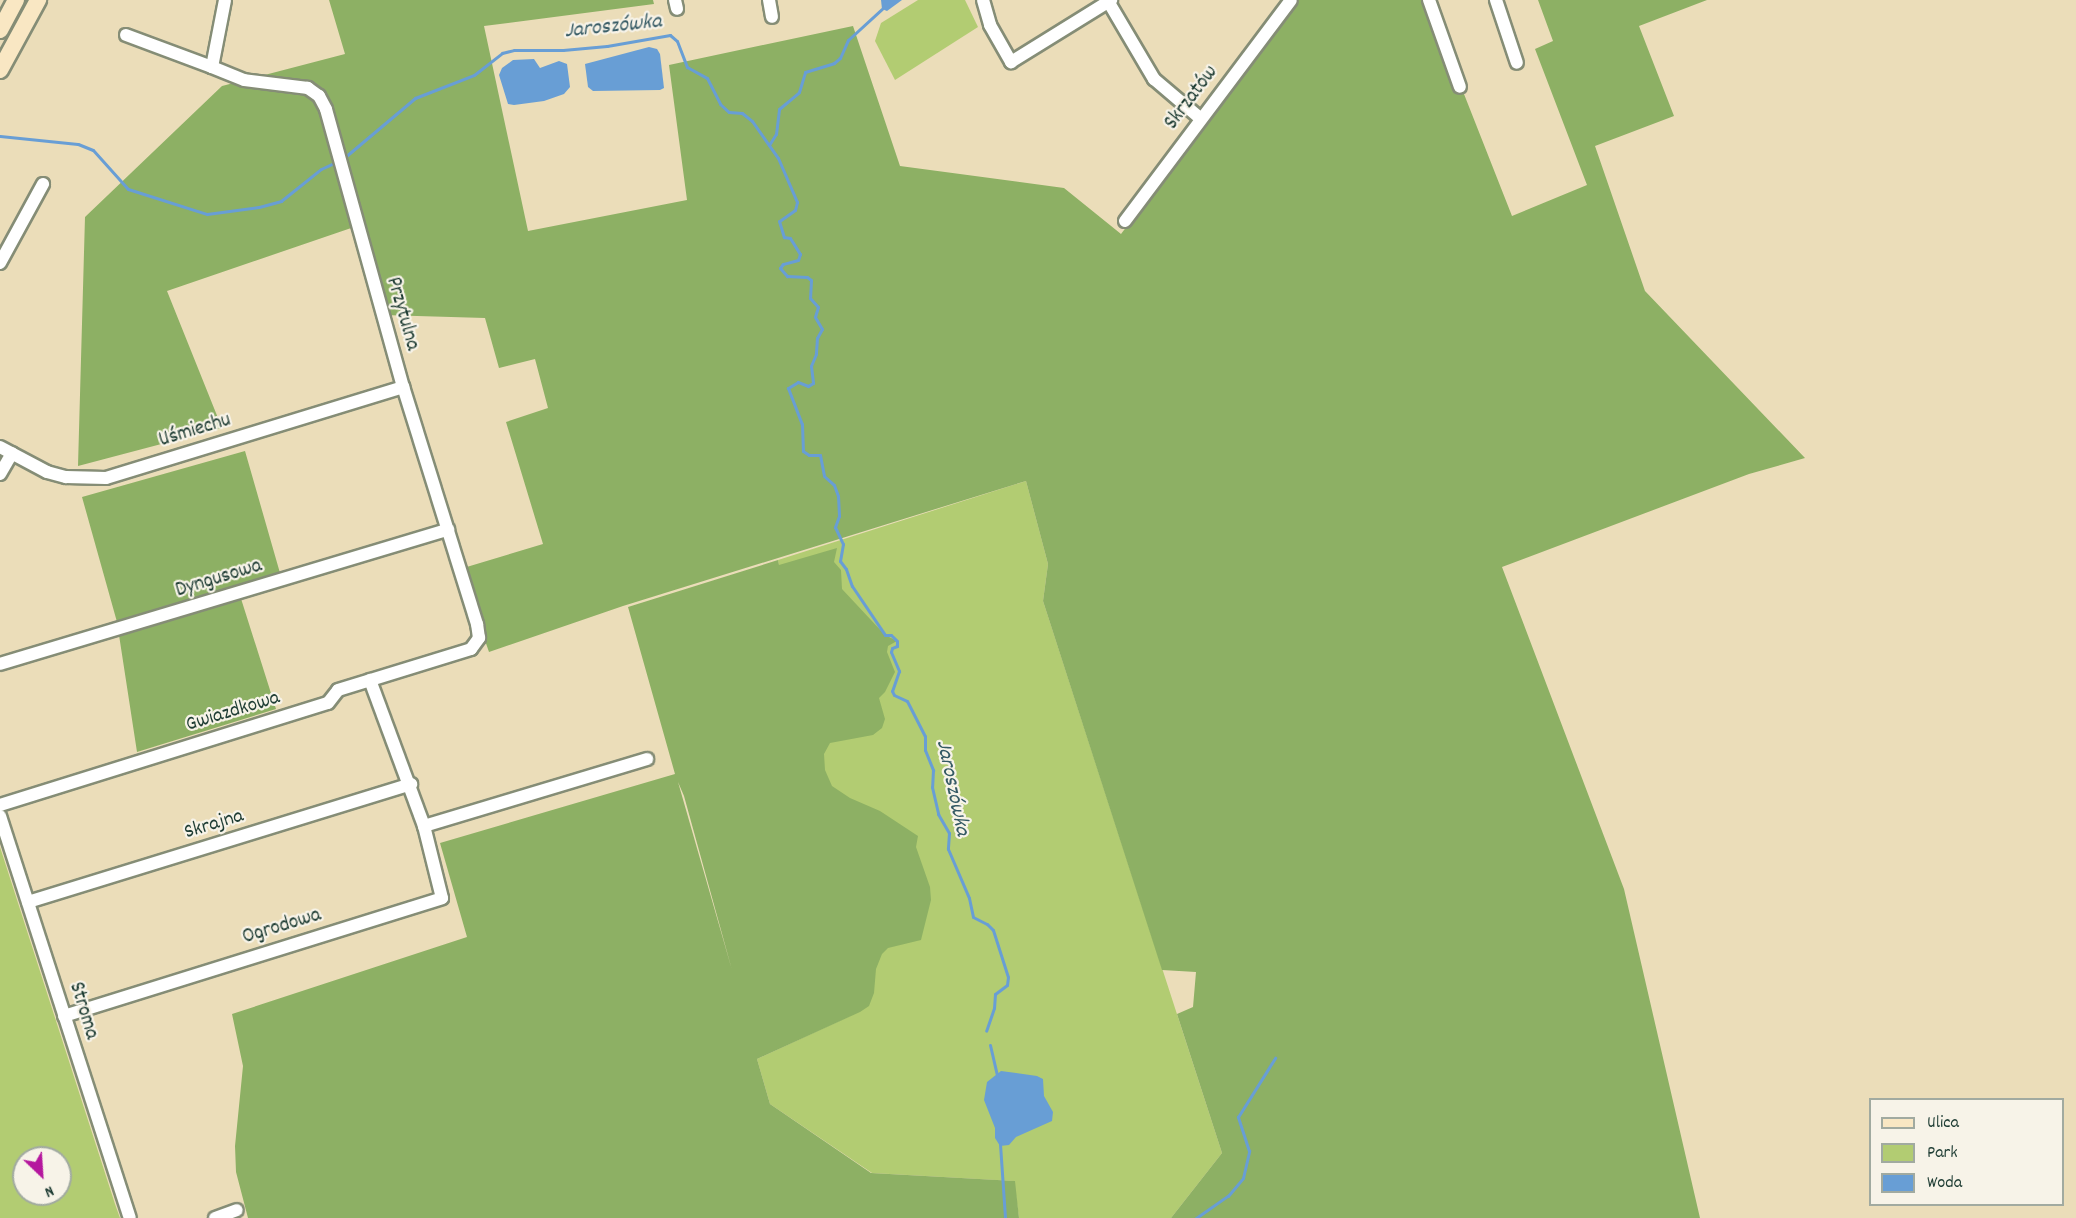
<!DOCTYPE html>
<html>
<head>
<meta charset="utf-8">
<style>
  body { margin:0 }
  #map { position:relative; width:2076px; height:1218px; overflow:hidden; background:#ebddb9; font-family:Dekko,sans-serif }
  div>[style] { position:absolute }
  .green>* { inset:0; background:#b2cc72 }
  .forest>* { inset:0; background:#8db064 }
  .water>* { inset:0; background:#689ed5 }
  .stream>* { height:3px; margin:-1.5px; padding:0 1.5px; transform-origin:1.5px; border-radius:1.5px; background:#689ed5 }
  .roads { filter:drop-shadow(2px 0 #858d76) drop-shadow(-2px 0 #858d76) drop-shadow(0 2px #858d76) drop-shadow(0 -2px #858d76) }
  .minor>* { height:12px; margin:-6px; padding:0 6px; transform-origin:6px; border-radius:6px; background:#fff }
  .secondary>* { height:16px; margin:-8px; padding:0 8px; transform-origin:8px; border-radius:8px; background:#f9e7c3 }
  span { translate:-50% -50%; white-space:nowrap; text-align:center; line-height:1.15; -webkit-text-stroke:4.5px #f7f3e8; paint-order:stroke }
  .street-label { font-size:21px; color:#1f3d34 }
  .water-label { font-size:22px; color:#355a64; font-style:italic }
  .legend { position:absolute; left:1869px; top:1098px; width:195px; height:108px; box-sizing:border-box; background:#f7f3e8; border:2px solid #a1aaa0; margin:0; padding:8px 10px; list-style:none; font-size:18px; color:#1f3d34 }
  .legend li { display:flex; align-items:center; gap:12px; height:30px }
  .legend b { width:30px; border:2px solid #a1aaa0 }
  .north { position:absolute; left:12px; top:1146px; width:60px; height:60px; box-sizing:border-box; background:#f7f3e8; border:2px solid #a1aaa0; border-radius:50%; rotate:155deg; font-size:16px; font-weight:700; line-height:24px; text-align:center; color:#1f3d34 }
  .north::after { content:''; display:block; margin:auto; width:21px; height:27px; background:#b5179e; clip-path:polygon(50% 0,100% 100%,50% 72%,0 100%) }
</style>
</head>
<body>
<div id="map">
  <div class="green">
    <i style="clip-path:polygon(918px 0,965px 0,978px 27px,895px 80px,875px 41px,881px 23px)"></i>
    <i style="clip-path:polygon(1026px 481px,1048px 564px,1043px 601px,1222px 1153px,1171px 1218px,1019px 1218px,1014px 1181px,872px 1173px,770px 1104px,757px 1059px,850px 1016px,778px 560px)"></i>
    <i style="clip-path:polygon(evenodd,0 847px,115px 1204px,120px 1218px,0 1218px,0 847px,24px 1158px,60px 1158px,60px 1194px,24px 1194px,24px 1158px)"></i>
  </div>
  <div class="forest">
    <i style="clip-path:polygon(329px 0,653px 0,654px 4px,484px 26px,528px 231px,687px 200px,669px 65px,853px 26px,900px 166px,1064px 188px,1121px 234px,1298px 0,1427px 0,1512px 216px,1587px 185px,1535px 49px,1553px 41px,1538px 0,1707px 0,1639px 26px,1674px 116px,1595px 146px,1645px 291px,1805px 458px,1749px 474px,1502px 567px,1624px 889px,1700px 1218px,1171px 1218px,1222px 1153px,1177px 1014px,1193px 1007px,1196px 972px,1162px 970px,1043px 601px,1048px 564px,1026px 481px,623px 606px,489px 652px,460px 569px,543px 544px,506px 422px,548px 408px,535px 359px,499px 368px,485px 318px,383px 315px,357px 226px,167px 291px,222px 428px,78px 466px,85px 217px,222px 86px,345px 54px)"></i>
    <i style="clip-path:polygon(245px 451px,280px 573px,237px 586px,276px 709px,137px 752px,117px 622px,82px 497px)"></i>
    <i style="clip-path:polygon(evenodd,837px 548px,834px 562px,841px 570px,842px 589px,885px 635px,897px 641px,888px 646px,887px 652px,895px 672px,885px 692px,879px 698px,885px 719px,882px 728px,873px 735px,830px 743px,824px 754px,825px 770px,832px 786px,850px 798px,880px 811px,918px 836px,916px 847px,930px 887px,931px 900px,921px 940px,888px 948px,882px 954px,876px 969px,874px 993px,869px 1006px,860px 1012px,757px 1059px,770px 1104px,871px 1173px,1015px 1181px,1019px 1218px,248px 1218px,236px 1172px,235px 1146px,243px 1066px,232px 1014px,467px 937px,440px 843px,675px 774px,628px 607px,778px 560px,779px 565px,837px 548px,678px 782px,684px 796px,732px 970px,678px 782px)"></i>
  </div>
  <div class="water">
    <i style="clip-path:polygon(881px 0,902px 0,887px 11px,882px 9px)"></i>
    <i style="clip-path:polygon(649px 47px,657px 49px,660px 54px,664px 88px,660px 90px,593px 91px,588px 87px,585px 64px)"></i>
    <i style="clip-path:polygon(534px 59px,540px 68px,559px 61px,567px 64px,570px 87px,564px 94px,544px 101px,514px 105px,508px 104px,499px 75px,502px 68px,513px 60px)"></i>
    <i style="clip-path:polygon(1001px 1071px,1037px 1076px,1043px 1079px,1044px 1096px,1053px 1112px,1052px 1121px,1016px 1137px,1009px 1145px,1000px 1146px,995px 1138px,995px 1128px,984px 1100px,987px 1082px)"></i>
  </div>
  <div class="stream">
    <i style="left:0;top:136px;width:78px;rotate:5.9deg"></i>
    <i style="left:78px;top:144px;width:16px;rotate:22deg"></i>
    <i style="left:93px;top:150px;width:52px;rotate:48.1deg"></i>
    <i style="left:128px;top:189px;width:83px;rotate:17.6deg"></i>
    <i style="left:207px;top:214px;width:52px;rotate:-7.7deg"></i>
    <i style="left:259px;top:207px;width:23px;rotate:-15deg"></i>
    <i style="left:281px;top:201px;width:51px;rotate:-38.7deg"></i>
    <i style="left:321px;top:169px;width:17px;rotate:-25deg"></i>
    <i style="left:769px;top:145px;width:13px;rotate:-58deg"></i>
    <i style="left:776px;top:134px;width:25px;rotate:-83deg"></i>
    <i style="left:779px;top:109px;width:26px;rotate:-40deg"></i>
    <i style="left:799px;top:92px;width:21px;rotate:-73deg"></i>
    <i style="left:805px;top:72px;width:30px;rotate:-17deg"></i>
    <i style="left:834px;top:63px;width:8px;rotate:-40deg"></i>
    <i style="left:840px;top:58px;width:20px;rotate:-66deg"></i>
    <i style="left:848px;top:40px;width:46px;rotate:-42.4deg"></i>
    <i style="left:345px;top:157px;width:92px;rotate:-40.1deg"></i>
    <i style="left:415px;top:98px;width:63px;rotate:-21.3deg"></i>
    <i style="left:474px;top:75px;width:36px;rotate:-38deg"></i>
    <i style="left:502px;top:53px;width:12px;rotate:-14deg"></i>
    <i style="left:514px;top:50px;width:49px"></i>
    <i style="left:563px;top:50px;width:44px;rotate:-5.2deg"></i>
    <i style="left:607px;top:46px;width:64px;rotate:-9.9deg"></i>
    <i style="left:670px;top:35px;width:9px;rotate:41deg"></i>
    <i style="left:677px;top:41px;width:28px;rotate:69deg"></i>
    <i style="left:687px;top:67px;width:23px;rotate:29deg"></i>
    <i style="left:707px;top:78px;width:29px;rotate:63deg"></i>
    <i style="left:720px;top:104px;width:12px;rotate:42deg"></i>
    <i style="left:729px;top:112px;width:13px;rotate:4deg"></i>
    <i style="left:742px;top:113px;width:13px;rotate:39deg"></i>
    <i style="left:752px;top:121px;width:45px;rotate:54.9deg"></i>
    <i style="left:778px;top:158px;width:48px;rotate:66.6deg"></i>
    <i style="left:797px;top:202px;width:8px;rotate:104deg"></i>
    <i style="left:795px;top:210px;width:19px;rotate:145deg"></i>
    <i style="left:779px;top:221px;width:17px;rotate:73deg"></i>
    <i style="left:784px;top:237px;width:6px;rotate:9deg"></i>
    <i style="left:790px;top:238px;width:19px;rotate:58deg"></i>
    <i style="left:800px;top:254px;width:6px;rotate:108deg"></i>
    <i style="left:798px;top:260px;width:16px;rotate:165deg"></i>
    <i style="left:783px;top:264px;width:5px;rotate:127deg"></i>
    <i style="left:780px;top:268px;width:11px;rotate:49deg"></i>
    <i style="left:787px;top:276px;width:20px;rotate:3deg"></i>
    <i style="left:807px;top:277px;width:5px;rotate:37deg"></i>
    <i style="left:811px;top:280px;width:18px;rotate:93deg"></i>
    <i style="left:810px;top:298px;width:12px;rotate:48deg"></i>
    <i style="left:818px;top:307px;width:10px;rotate:107deg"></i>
    <i style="left:815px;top:317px;width:14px;rotate:60deg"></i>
    <i style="left:822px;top:329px;width:10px;rotate:119deg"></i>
    <i style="left:817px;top:338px;width:16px;rotate:94deg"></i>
    <i style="left:816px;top:354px;width:13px;rotate:113deg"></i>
    <i style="left:811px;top:366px;width:17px;rotate:83deg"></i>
    <i style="left:813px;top:383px;width:6px;rotate:149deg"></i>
    <i style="left:808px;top:386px;width:11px;rotate:-158deg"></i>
    <i style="left:798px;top:382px;width:12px;rotate:149deg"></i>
    <i style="left:788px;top:388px;width:39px;rotate:69deg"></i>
    <i style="left:802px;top:424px;width:27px;rotate:88deg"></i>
    <i style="left:803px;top:451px;width:7px;rotate:34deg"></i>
    <i style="left:809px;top:455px;width:11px"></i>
    <i style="left:820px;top:455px;width:21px;rotate:79deg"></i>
    <i style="left:824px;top:476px;width:13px;rotate:42deg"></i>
    <i style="left:834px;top:485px;width:12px;rotate:70deg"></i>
    <i style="left:838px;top:496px;width:20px;rotate:87deg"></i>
    <i style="left:839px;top:516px;width:12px;rotate:110deg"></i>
    <i style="left:835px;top:527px;width:19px;rotate:65deg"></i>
    <i style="left:843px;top:544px;width:17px;rotate:100deg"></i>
    <i style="left:840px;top:561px;width:10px;rotate:53deg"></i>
    <i style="left:846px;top:569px;width:18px;rotate:71deg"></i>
    <i style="left:852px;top:586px;width:59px;rotate:56deg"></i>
    <i style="left:885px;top:635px;width:6px"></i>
    <i style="left:891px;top:635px;width:8px;rotate:45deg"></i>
    <i style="left:897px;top:641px;width:5px;rotate:90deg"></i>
    <i style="left:897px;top:646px;width:5px;rotate:158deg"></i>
    <i style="left:892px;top:648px;width:4px;rotate:104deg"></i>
    <i style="left:891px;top:652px;width:21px;rotate:67deg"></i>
    <i style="left:899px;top:671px;width:21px;rotate:109deg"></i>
    <i style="left:892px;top:691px;width:4px;rotate:63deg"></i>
    <i style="left:894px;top:695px;width:14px;rotate:25deg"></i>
    <i style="left:907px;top:701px;width:39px;rotate:63deg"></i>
    <i style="left:925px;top:736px;width:14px;rotate:90deg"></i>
    <i style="left:925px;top:750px;width:22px;rotate:68deg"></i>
    <i style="left:933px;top:770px;width:17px;rotate:93deg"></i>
    <i style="left:932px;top:787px;width:28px;rotate:77deg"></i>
    <i style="left:938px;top:814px;width:22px;rotate:60deg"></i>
    <i style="left:949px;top:833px;width:16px;rotate:94deg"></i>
    <i style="left:948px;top:849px;width:53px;rotate:66.8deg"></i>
    <i style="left:969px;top:898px;width:19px;rotate:78deg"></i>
    <i style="left:973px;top:917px;width:16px;rotate:27deg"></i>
    <i style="left:987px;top:924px;width:8px;rotate:45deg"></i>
    <i style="left:993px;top:930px;width:49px;rotate:72.3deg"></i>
    <i style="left:1008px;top:977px;width:8px;rotate:97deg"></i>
    <i style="left:1007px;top:985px;width:15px;rotate:143deg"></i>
    <i style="left:995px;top:994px;width:14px;rotate:94deg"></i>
    <i style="left:994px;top:1008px;width:24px;rotate:109deg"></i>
    <i style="left:990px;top:1045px;width:31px;rotate:77deg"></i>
    <i style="left:1000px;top:1144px;width:74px;rotate:86.1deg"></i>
    <i style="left:1196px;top:1218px;width:39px;rotate:-35deg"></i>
    <i style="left:1228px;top:1196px;width:23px;rotate:-50deg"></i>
    <i style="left:1243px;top:1178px;width:28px;rotate:-77deg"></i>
    <i style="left:1249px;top:1151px;width:36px;rotate:-108deg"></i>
    <i style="left:1238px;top:1117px;width:70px;rotate:-57.9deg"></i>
  </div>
  <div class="roads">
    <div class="minor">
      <i style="left:675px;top:0;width:9px;rotate:77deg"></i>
      <i style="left:769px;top:0;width:17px;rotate:80deg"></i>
      <i style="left:983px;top:0;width:26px;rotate:74deg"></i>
      <i style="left:990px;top:25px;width:43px;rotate:60.4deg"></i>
      <i style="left:1011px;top:62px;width:118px;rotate:-31.8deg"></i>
      <i style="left:1429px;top:0;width:92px;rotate:70.4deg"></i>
      <i style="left:1496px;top:0;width:66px;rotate:71.6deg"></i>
      <i style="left:1108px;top:1px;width:91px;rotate:59.5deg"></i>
      <i style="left:1154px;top:79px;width:60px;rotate:40.3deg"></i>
      <i style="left:126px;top:35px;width:92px;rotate:20.4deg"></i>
      <i style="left:212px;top:67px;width:68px;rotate:-79deg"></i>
      <i style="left:1125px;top:221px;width:276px;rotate:-53.1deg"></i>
      <i style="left:0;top:263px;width:90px;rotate:-61.4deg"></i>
      <i style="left:0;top:447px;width:53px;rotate:28deg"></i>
      <i style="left:47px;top:472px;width:20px;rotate:15deg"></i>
      <i style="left:66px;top:477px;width:40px;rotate:1.4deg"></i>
      <i style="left:106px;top:478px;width:311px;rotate:-17deg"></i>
      <i style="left:0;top:474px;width:24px;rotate:-60deg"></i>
      <i style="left:0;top:664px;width:468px;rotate:-16.7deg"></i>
      <i style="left:370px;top:680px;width:156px;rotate:69.7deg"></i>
      <i style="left:424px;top:826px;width:233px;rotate:-16.7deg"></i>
      <i style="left:0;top:805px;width:343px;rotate:-17.3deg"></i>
      <i style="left:328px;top:703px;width:16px;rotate:-52deg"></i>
      <i style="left:338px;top:690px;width:139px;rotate:-17.1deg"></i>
      <i style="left:471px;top:649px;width:14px;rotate:-54deg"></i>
      <i style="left:479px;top:638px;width:14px;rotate:-98deg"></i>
      <i style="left:477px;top:624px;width:248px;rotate:-107.3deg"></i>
      <i style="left:403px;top:387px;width:288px;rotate:-105.5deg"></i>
      <i style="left:326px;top:109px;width:15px;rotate:-118deg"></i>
      <i style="left:319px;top:96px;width:14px;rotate:-144deg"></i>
      <i style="left:308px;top:88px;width:64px;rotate:-172.9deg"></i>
      <i style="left:244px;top:80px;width:35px;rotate:-158deg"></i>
      <i style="left:0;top:816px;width:422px;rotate:72.1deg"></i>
      <i style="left:28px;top:902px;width:401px;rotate:-17.1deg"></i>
      <i style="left:64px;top:1016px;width:396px;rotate:-17.3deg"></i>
      <i style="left:442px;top:898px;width:74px;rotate:-104deg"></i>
      <i style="left:215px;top:1218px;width:23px;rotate:-20deg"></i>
    </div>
    <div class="secondary">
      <i style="left:0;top:30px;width:34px;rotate:-62deg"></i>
      <i style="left:0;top:70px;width:80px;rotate:-61.5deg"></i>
    </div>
  </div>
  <div class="street-label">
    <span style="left:1192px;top:98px;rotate:-53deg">Skrzatów</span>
    <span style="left:402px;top:314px;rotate:74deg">Przytulna</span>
    <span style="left:195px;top:431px;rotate:-17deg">Uśmiechu</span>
    <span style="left:219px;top:579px;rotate:-17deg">Dyngusowa</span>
    <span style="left:233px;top:712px;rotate:-17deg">Gwiazdkowa</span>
    <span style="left:214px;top:825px;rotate:-17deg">Skrajna</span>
    <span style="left:282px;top:927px;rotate:-17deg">Ogrodowa</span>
    <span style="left:83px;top:1011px;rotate:73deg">Stroma</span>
  </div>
  <div class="water-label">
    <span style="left:613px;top:27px;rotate:-6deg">Jaroszówka</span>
    <span style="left:952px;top:788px;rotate:78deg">Jaroszówka</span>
  </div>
  <ul class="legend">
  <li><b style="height:8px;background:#f9e7c3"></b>Ulica</li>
  <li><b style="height:16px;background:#b2cc72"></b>Park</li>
  <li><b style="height:16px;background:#689ed5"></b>Woda</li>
  </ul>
  <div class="north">N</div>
</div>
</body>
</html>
